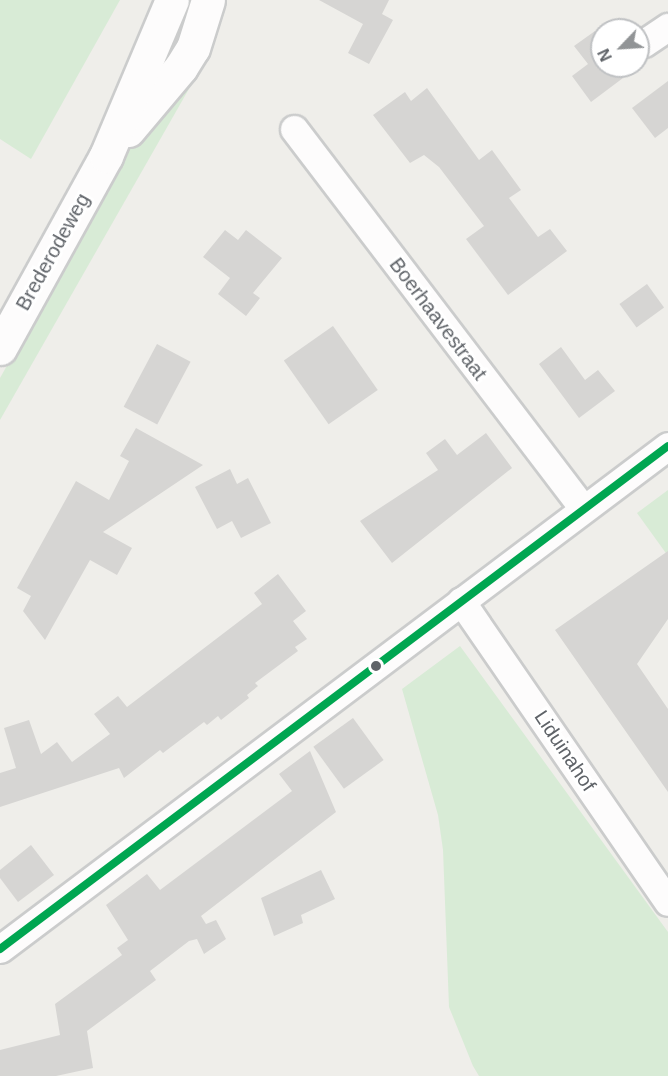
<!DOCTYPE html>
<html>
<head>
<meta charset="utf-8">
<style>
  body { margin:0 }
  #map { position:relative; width:668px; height:1076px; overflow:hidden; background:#efeeea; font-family:Helvetica,sans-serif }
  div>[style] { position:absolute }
  .green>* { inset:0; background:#d8ebd6 }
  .building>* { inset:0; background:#d6d5d3; transform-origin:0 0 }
  .roads { filter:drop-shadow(2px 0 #cbcccc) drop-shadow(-2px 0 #cbcccc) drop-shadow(0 2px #cbcccc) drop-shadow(0 -2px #cbcccc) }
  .minor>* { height:27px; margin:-13.5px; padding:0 13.5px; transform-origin:13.5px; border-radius:13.5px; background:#fdfcfc }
  .secondary>* { height:33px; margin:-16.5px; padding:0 16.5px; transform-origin:16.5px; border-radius:16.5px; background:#fdfcfc }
  .bus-1>* { height:8px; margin:-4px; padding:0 4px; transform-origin:4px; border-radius:4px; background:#00a651 }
  .dots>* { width:16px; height:16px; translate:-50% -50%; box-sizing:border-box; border:3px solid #fff; border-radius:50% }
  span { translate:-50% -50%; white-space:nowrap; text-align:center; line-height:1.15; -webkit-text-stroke:6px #fff; paint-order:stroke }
  .street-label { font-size:20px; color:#5f6368 }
  .north { position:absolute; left:590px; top:18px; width:60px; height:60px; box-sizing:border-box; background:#fff; border:2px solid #bfc1c3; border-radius:50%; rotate:245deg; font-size:16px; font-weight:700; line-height:24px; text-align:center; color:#5f6368 }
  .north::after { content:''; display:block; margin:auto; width:21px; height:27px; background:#919496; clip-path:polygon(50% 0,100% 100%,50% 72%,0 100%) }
</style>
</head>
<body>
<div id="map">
  <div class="green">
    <i style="clip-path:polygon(0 0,120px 0,31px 159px,0 139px)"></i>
    <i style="clip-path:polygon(192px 39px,210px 52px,0 420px,0 378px)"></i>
    <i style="clip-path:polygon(668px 490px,668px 556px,637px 513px)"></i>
    <i style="clip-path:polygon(460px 646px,668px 932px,668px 1076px,479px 1076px,473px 1066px,449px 1007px,443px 850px,438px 815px,402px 689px)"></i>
  </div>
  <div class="building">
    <i style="clip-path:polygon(319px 0,389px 0,382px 14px,393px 20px,369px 64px,348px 53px,363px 24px)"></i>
    <i style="clip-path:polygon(595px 31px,602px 40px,602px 66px,621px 66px,627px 75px,591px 102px,572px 76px,588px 64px,574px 46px)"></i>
    <i style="clip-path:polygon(668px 81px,668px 128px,655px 138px,632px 108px)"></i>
    <i style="clip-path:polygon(427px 88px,479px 160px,492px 150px,521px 190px,509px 198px,538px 237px,550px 229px,567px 251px,508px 295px,466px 239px,484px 226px,439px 167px,424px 155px,410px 163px,373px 115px,405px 92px,411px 101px)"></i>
    <i style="clip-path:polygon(225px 230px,238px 240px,246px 230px,282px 258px,253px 293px,260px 298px,246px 316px,218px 294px,230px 278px,203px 257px)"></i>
    <i style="left:647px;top:284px;width:29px;height:34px;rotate:54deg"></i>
    <i style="left:333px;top:326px;width:78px;height:60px;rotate:55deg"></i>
    <i style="left:157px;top:344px;width:38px;height:71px;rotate:28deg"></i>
    <i style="clip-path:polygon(561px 347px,585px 380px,598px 370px,615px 391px,579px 418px,539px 364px)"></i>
    <i style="clip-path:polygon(136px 428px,203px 465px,103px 532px,132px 548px,117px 575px,90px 560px,45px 640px,23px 611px,31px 596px,17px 588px,76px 481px,109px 500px,129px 461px,120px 456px)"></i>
    <i style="clip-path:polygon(486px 433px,512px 468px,392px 563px,360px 521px,438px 470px,426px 453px,445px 439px,457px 455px)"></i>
    <i style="clip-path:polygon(230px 469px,237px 484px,248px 478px,271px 523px,241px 538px,232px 521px,217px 529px,195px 487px)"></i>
    <i style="clip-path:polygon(668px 551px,668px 619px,637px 664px,668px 709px,668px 792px,555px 630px)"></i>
    <i style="clip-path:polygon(278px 574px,306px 611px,293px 621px,307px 639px,295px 647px,298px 651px,255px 683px,258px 686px,247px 695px,249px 698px,221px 720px,218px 716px,207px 725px,204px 722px,163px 753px,160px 750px,124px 778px,119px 768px,0 807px,0 773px,16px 768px,4px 728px,29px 720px,41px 754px,57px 742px,72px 762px,110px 734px,94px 714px,118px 696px,127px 707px,262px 604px,254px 593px)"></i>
    <i style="left:353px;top:718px;width:52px;height:49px;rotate:54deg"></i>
    <i style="clip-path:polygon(310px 751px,336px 812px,201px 916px,206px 924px,216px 920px,226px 939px,204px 954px,197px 939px,189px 941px,150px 971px,156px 980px,87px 1031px,93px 1068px,56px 1076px,0 1076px,0 1050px,60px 1035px,55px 1004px,122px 955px,117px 948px,128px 940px,106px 905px,147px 874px,160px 890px,292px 791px,279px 774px)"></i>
    <i style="clip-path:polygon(31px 845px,54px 875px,18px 902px,0 878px,0 870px)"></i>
    <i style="clip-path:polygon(321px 870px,335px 899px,301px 915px,303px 923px,274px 936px,261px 898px)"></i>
  </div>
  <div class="roads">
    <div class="minor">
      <i style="left:644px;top:43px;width:29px;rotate:-34deg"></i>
      <i style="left:294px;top:129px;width:477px;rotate:52.7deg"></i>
      <i style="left:461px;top:601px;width:365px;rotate:55.5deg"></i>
      <i style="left:0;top:949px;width:836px;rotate:-36.98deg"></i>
    </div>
    <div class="secondary">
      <i style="left:128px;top:130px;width:82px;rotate:-49.9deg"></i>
      <i style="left:181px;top:67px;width:22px;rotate:-58deg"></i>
      <i style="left:193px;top:48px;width:50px;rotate:-72.6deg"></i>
      <i style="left:0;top:348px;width:219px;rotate:-61.1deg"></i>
      <i style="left:106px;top:156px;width:169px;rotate:-67.1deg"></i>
    </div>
  </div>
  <div class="bus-1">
    <i style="left:0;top:949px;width:836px;rotate:-36.98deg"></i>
  </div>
  <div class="dots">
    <i style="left:376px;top:666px;background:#5f6368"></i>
  </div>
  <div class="street-label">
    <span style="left:53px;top:252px;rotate:-61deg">Brederodeweg</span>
    <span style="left:438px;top:319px;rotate:53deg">Boerhaavestraat</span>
    <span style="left:565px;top:751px;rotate:56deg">Liduinahof</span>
  </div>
  <div class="north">N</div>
</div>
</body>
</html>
